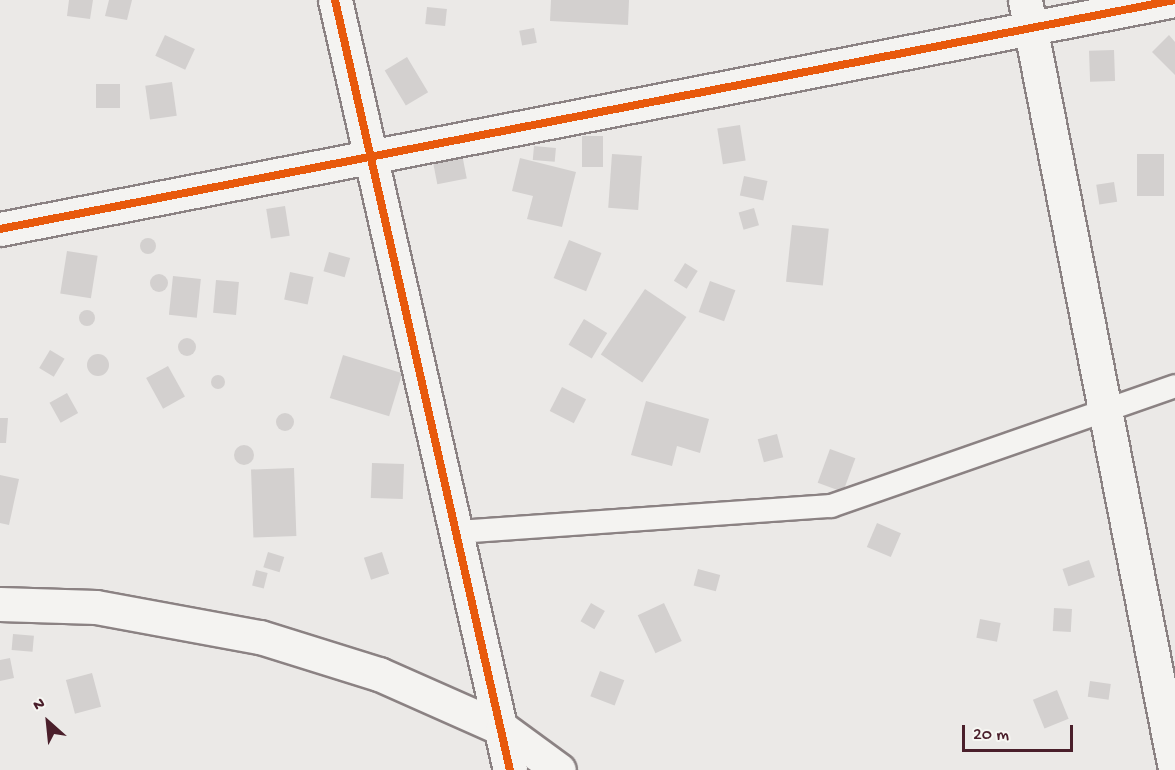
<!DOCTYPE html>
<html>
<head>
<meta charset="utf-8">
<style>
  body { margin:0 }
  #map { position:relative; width:1175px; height:770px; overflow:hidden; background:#ebe9e7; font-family:"Gochi Hand",sans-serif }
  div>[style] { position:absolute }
  .building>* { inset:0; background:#d3d0cf; transform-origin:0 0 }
  .round { border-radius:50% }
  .roads { filter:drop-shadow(2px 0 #8b8283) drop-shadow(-2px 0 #8b8283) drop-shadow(0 2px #8b8283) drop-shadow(0 -2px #8b8283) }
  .lane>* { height:22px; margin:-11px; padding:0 11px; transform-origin:11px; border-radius:11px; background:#f4f3f1 }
  .street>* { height:33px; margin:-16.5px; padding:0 16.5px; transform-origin:16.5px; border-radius:16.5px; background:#f4f3f1 }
  .cycleway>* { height:8px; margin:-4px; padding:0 4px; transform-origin:4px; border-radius:4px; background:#e8590c }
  span { translate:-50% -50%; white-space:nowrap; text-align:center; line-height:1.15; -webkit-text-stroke:6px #f6f6f2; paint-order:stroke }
  .north { position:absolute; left:18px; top:692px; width:60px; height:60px; -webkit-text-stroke:4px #f6f6f2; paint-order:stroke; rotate:333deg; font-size:16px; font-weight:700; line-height:24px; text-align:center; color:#4a1f2b }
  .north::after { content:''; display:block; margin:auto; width:21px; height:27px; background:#4a1f2b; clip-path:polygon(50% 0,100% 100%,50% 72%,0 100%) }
  .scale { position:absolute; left:962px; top:725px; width:111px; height:27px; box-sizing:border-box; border:3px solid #4a1f2b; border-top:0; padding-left:8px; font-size:18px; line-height:21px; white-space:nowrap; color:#4a1f2b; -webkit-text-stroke:4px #f6f6f2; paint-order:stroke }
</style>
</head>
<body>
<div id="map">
  <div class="building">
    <i style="clip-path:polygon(69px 0,93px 0,90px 19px,67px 16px)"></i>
    <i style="clip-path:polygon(109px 0,132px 0,127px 20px,105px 16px)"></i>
    <i style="clip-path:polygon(551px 0,629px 0,628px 25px,550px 21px)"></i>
    <i style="left:427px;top:7px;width:20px;height:17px;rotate:6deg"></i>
    <i style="left:534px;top:28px;width:15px;height:15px;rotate:79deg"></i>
    <i style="left:165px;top:35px;width:33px;height:23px;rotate:25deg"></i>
    <i style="clip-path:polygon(1169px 35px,1175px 42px,1175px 75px,1152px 52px)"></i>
    <i style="left:1114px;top:50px;width:31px;height:25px;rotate:88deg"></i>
    <i style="left:407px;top:57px;width:41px;height:26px;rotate:59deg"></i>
    <i style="left:172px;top:82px;width:34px;height:27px;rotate:82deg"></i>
    <i style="left:120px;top:84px;width:24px;height:24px;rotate:90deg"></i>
    <i style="left:740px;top:125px;width:36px;height:23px;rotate:81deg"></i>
    <i style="left:582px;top:136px;width:21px;height:31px"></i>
    <i style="left:534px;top:146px;width:22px;height:14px;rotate:5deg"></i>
    <i style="left:462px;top:154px;width:25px;height:30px;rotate:79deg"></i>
    <i style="left:612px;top:154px;width:30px;height:54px;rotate:4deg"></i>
    <i style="left:1137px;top:154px;width:27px;height:42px"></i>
    <i style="clip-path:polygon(520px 158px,576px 172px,562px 227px,527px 219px,533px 196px,512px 191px)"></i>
    <i style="left:744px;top:176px;width:24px;height:20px;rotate:12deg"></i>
    <i style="left:1114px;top:182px;width:20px;height:18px;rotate:81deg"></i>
    <i style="left:285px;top:206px;width:30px;height:19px;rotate:81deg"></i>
    <i style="left:754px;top:208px;width:18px;height:16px;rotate:74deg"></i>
    <i style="left:792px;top:225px;width:37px;height:57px;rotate:6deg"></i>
    <i class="round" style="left:140px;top:238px;width:16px;height:16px"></i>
    <i style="left:569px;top:240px;width:35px;height:41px;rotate:22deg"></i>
    <i style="left:67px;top:251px;width:31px;height:43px;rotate:9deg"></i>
    <i style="left:329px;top:252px;width:22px;height:20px;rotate:16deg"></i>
    <i style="left:685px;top:263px;width:15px;height:21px;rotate:32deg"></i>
    <i style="left:290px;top:272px;width:24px;height:28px;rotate:12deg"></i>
    <i class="round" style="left:150px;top:274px;width:18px;height:18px"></i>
    <i style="left:173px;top:276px;width:28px;height:39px;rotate:6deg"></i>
    <i style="left:216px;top:280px;width:23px;height:33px;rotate:5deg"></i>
    <i style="left:710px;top:281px;width:27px;height:33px;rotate:20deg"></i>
    <i style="left:645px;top:289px;width:50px;height:79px;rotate:34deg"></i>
    <i class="round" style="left:79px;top:310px;width:16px;height:16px"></i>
    <i style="left:584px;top:319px;width:27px;height:30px;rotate:31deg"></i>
    <i class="round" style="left:178px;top:338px;width:18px;height:18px"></i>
    <i style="left:50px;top:350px;width:17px;height:21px;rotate:31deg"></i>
    <i class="round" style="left:87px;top:354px;width:22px;height:22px"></i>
    <i style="left:343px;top:355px;width:62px;height:45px;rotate:17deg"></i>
    <i style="left:168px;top:366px;width:35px;height:25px;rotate:61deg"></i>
    <i class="round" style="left:211px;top:375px;width:14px;height:14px"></i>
    <i style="left:562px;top:387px;width:27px;height:27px;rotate:27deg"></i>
    <i style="left:67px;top:393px;width:23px;height:20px;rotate:61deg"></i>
    <i style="clip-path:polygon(646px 401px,709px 419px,700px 453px,677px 446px,672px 466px,631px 455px)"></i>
    <i class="round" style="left:276px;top:413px;width:18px;height:18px"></i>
    <i style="clip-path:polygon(0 418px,8px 418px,6px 443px,0 443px)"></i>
    <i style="left:777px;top:434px;width:24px;height:20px;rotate:75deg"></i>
    <i class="round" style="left:234px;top:445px;width:20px;height:20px"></i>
    <i style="left:830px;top:449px;width:27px;height:36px;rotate:20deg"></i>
    <i style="left:372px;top:463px;width:32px;height:35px;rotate:2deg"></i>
    <i style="left:294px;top:468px;width:68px;height:43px;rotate:88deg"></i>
    <i style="clip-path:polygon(0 475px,19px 479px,9px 525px,0 523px)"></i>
    <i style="left:877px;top:523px;width:26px;height:26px;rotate:23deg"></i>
    <i style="left:268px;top:552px;width:17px;height:16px;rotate:17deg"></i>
    <i style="left:382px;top:552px;width:23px;height:19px;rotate:72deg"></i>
    <i style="left:1089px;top:560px;width:18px;height:28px;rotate:71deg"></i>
    <i style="left:698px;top:569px;width:23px;height:17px;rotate:15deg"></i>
    <i style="left:256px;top:570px;width:12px;height:16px;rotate:14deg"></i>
    <i style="left:591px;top:603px;width:16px;height:21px;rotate:30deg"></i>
    <i style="left:664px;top:603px;width:42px;height:29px;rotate:65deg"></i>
    <i style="left:1054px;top:608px;width:18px;height:23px;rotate:3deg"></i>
    <i style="left:980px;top:619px;width:21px;height:19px;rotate:11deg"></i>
    <i style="left:13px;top:634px;width:21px;height:16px;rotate:5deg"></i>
    <i style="clip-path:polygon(10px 658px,14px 678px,0 681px,0 660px)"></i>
    <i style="left:600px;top:671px;width:26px;height:27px;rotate:21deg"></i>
    <i style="left:92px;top:673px;width:35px;height:27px;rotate:75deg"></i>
    <i style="left:1090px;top:681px;width:21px;height:16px;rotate:8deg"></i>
    <i style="left:1057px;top:690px;width:31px;height:26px;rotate:68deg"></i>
  </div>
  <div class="roads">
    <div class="lane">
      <i style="left:458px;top:532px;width:374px;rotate:-4deg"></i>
      <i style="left:831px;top:506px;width:364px;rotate:-19.2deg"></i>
    </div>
    <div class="street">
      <i style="left:335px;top:0;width:790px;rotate:77.2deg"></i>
      <i style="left:1025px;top:0;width:783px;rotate:78.96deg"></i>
      <i style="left:0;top:229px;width:1197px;rotate:-11.03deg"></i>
      <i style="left:0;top:604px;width:96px;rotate:1.8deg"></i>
      <i style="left:96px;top:607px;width:167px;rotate:10.4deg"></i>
      <i style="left:260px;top:637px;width:125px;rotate:17.3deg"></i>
      <i style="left:379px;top:674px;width:136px;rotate:23.9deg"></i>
      <i style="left:503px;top:729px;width:69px;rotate:36.2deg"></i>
    </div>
  </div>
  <div class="cycleway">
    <i style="left:335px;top:0;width:790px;rotate:77.2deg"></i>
    <i style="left:0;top:229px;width:1197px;rotate:-11.03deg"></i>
  </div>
  <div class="north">N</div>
  <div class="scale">20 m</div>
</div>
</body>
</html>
